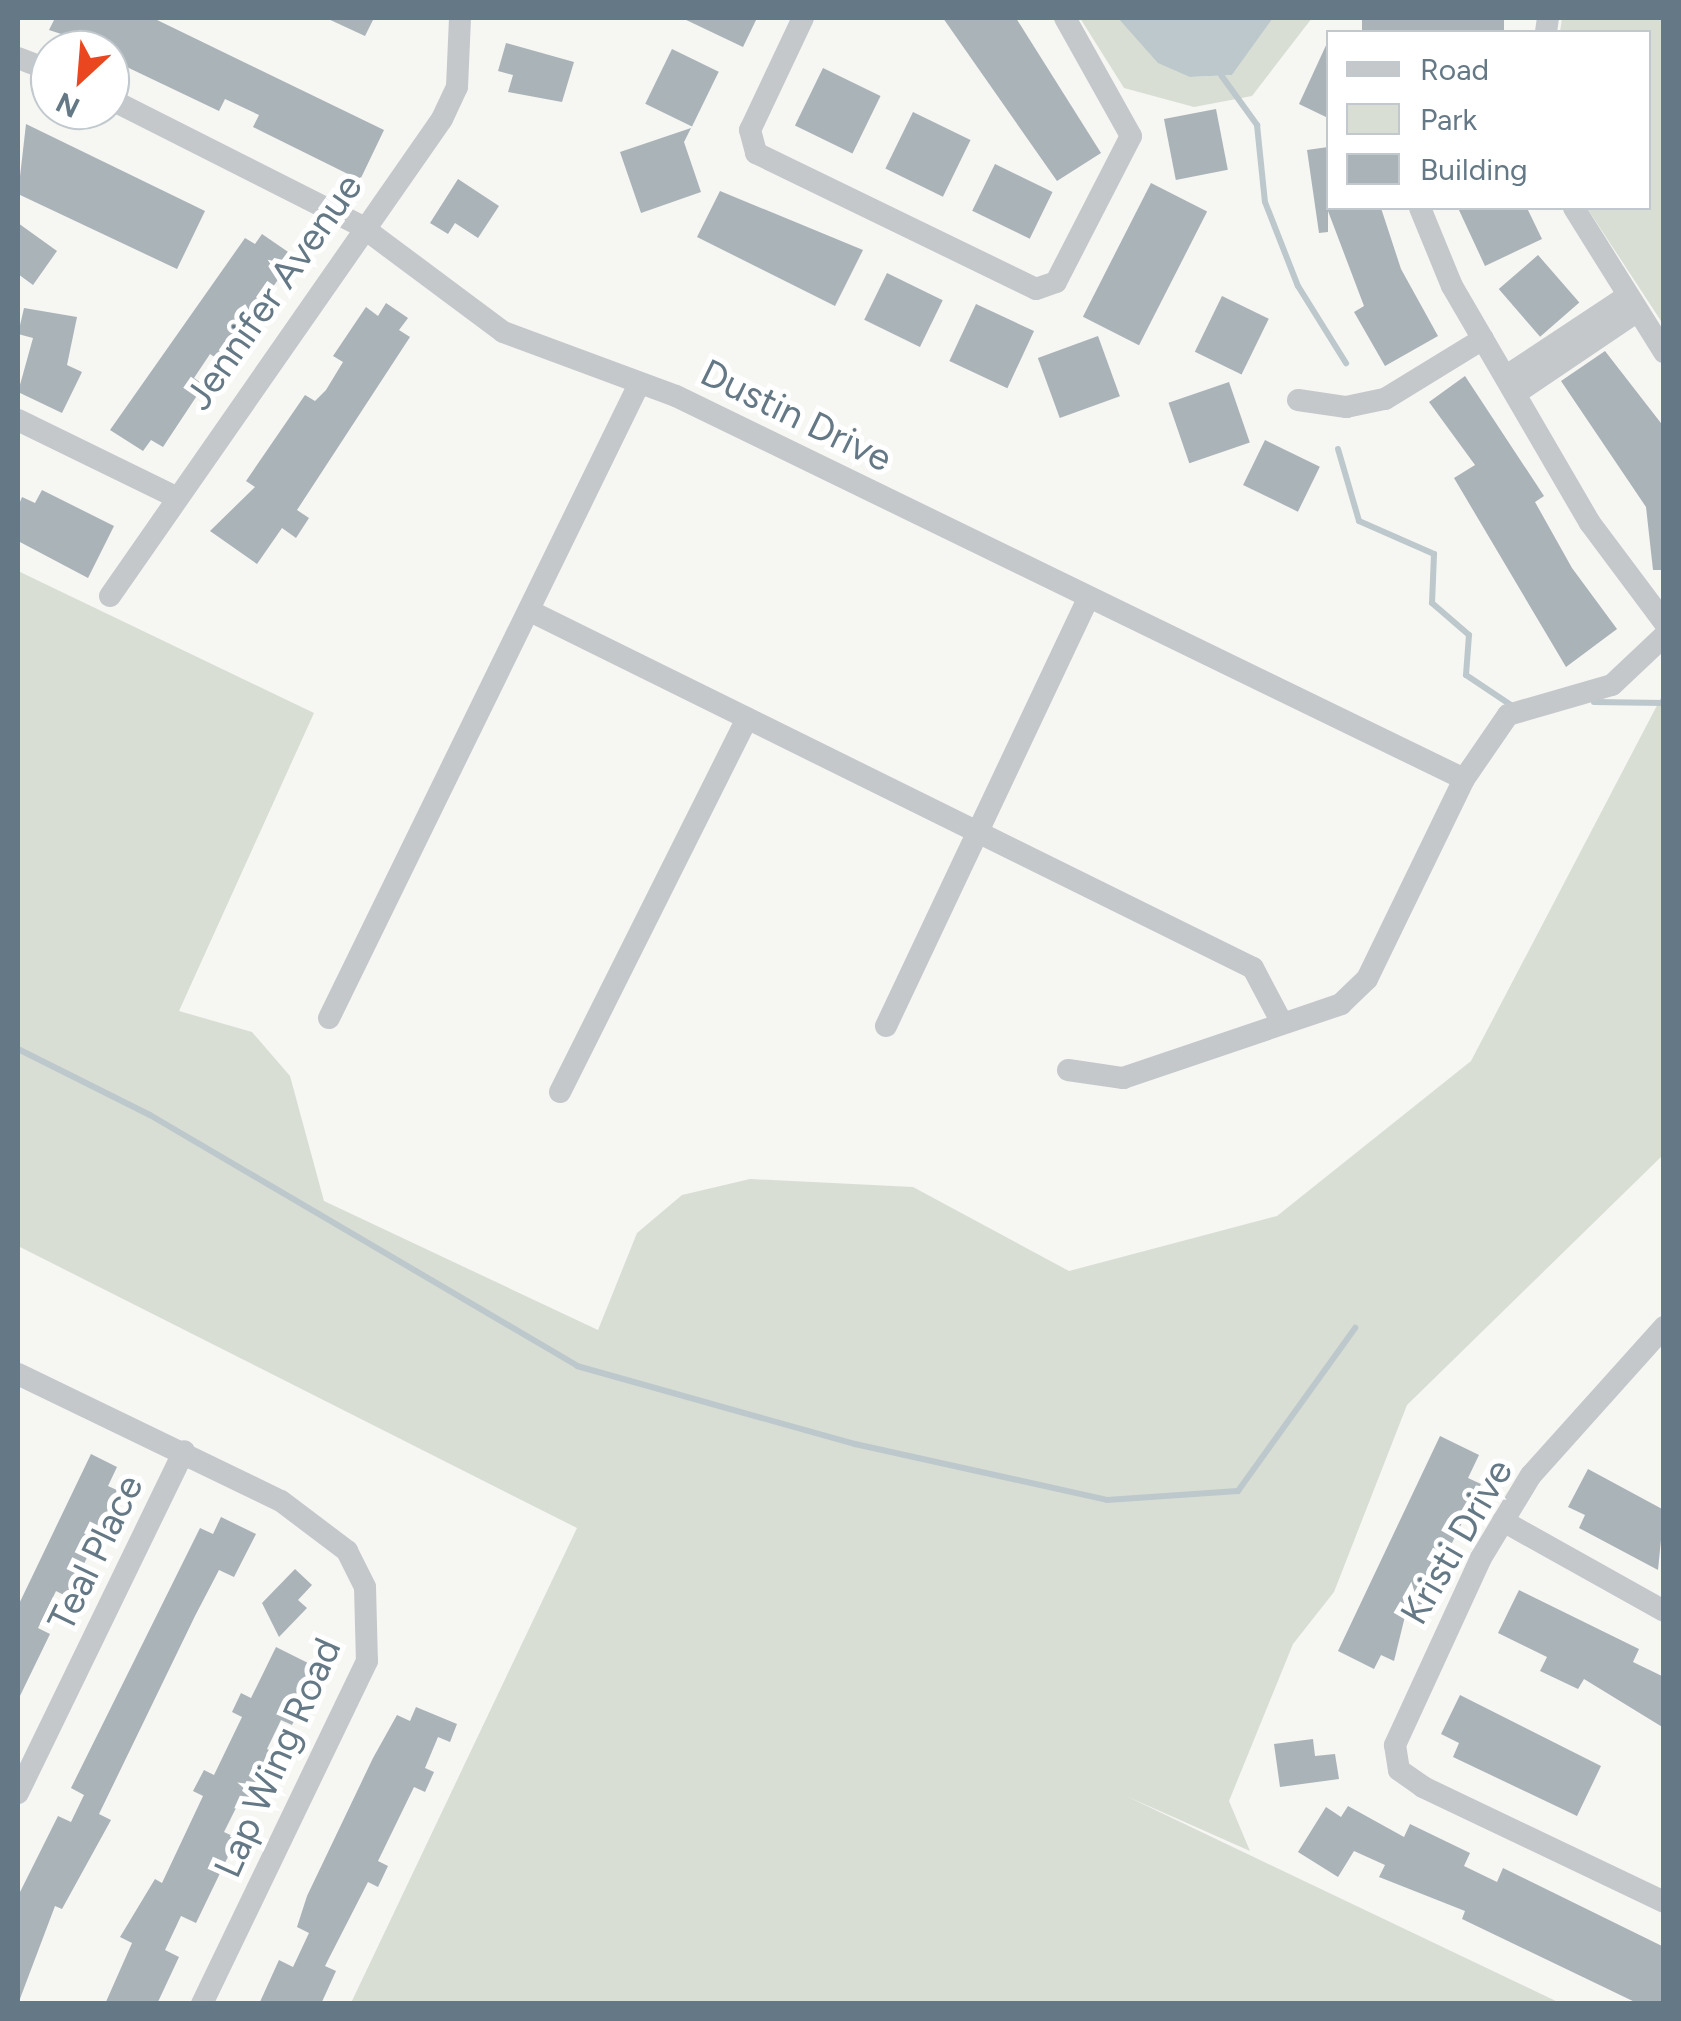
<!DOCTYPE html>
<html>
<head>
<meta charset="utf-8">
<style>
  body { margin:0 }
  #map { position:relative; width:1681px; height:2021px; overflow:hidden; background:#f6f6f3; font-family:Figtree,sans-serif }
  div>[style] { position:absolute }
  .green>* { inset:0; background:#d8ded4 }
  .water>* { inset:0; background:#bcc8cc }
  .stream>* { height:6px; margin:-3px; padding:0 3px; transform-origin:3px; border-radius:3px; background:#bcc8cc }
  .building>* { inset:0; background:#aab3b8; transform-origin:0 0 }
  .minor>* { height:22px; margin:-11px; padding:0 11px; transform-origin:11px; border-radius:11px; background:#c4c8cb }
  span { translate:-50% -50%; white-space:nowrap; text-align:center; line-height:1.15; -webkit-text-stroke:10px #fff; paint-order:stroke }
  .street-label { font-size:38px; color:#647885 }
  .frame { position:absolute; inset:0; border:20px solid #647885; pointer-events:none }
  .legend { position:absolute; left:1326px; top:30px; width:325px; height:180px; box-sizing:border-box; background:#fff; border:2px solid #c1c9ce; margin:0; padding:12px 18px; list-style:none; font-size:30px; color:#647885 }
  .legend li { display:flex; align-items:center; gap:20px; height:50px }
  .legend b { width:50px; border:2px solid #c1c9ce }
  .north { position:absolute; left:30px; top:30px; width:100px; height:100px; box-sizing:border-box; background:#fff; border:2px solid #c1c9ce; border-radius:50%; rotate:206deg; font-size:28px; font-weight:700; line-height:40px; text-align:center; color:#647885 }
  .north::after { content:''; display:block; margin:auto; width:35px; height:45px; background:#ea4720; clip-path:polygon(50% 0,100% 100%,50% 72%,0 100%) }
</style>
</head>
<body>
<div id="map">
  <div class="green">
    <i style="clip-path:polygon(1080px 18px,1118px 18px,1190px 77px,1232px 75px,1273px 18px,1312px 18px,1252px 96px,1194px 107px,1124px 88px)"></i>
    <i style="clip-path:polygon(1562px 18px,1663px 18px,1663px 324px,1587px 208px,1648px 208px,1648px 32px,1560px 32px)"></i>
    <i style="clip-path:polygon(18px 571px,314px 713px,179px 1011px,252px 1032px,290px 1076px,324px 1201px,598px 1330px,637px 1233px,682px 1195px,750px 1179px,913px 1187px,1069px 1271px,1277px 1216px,1471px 1061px,1663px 694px,1663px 1155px,1407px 1405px,1334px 1592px,1293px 1644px,1229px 1801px,1250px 1851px,1126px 1796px,1560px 2003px,351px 2003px,577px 1528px,18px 1246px)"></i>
  </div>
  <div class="water">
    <i style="clip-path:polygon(1118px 18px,1273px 18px,1232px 75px,1190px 77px,1158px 63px)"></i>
  </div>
  <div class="stream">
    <i style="left:1221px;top:75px;width:62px;rotate:54.2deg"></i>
    <i style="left:1257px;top:125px;width:77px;rotate:84.1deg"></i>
    <i style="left:1265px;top:202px;width:90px;rotate:68.6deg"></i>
    <i style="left:1298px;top:286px;width:91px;rotate:58.1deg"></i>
    <i style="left:1338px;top:449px;width:75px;rotate:73.7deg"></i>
    <i style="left:1359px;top:521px;width:82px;rotate:23.7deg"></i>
    <i style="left:1434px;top:554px;width:49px;rotate:92.3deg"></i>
    <i style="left:1432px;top:603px;width:49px;rotate:40.9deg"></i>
    <i style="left:1469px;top:635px;width:40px;rotate:94.3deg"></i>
    <i style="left:1466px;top:675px;width:58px;rotate:33.7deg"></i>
    <i style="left:1594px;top:702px;width:70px;rotate:0.8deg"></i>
    <i style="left:18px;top:1049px;width:148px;rotate:26.6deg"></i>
    <i style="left:150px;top:1115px;width:495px;rotate:30.4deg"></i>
    <i style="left:577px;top:1366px;width:289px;rotate:15.7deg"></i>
    <i style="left:855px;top:1444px;width:258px;rotate:12.5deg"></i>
    <i style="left:1107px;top:1500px;width:131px;rotate:-3.9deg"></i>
    <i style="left:1238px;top:1491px;width:201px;rotate:-54.3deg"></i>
  </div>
  <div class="building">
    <i style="clip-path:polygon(55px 18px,153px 18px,384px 130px,360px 180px,253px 127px,259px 115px,225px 99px,219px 111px,110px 59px,110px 50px,49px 30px)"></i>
    <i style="clip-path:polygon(326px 18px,374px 18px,365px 36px)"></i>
    <i style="clip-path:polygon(682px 18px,757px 18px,743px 47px)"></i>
    <i style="clip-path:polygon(943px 18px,1016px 18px,1101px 153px,1057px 181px)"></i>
    <i style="left:1362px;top:18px;width:142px;height:14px"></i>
    <i style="clip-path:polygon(1328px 41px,1328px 118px,1299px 104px)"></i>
    <i style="clip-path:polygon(506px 43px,574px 62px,562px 102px,508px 92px,513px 75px,498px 71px)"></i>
    <i style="left:672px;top:49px;width:52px;height:61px;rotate:26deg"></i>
    <i style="left:823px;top:68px;width:64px;height:64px;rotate:26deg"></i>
    <i style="left:1216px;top:109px;width:62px;height:53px;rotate:79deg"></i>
    <i style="left:913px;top:112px;width:64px;height:63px;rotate:26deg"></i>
    <i style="clip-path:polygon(26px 124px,205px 211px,177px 269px,18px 194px)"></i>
    <i style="clip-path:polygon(691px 128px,684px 142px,701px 192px,641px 213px,620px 152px)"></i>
    <i style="clip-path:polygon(1328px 147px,1328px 208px,1381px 208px,1401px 269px,1438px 336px,1385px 366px,1354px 312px,1364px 306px,1328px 211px,1328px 232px,1319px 233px,1307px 150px)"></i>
    <i style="left:995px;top:164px;width:64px;height:52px;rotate:26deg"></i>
    <i style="clip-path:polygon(458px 179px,499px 206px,478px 238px,455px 223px,448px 234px,430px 223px)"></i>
    <i style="left:1151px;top:183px;width:63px;height:150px;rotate:27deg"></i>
    <i style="clip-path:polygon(720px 191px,863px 250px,835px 306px,697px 237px)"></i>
    <i style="clip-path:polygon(1458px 208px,1527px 208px,1542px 239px,1485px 266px)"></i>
    <i style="clip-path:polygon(18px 223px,57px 251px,33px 285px,18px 274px)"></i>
    <i style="clip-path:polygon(262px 234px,294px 256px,222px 362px,210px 354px,194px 378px,204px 385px,163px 447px,151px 440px,143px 451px,110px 430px,245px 238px,255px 244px)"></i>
    <i style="left:1538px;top:255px;width:63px;height:52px;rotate:49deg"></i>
    <i style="left:887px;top:273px;width:62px;height:52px;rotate:26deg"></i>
    <i style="left:1222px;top:296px;width:52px;height:62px;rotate:26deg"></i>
    <i style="clip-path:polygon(386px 303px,408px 318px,399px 330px,410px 337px,297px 510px,309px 518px,296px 538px,282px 528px,257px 564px,210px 531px,255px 487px,246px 481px,305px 395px,315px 401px,326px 390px,343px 362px,333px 356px,366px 307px,378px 316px)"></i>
    <i style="left:976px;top:304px;width:64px;height:63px;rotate:25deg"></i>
    <i style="clip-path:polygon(24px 308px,77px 317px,67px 365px,82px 372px,62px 413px,18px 392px,33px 338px,18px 334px)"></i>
    <i style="left:1098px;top:336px;width:64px;height:64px;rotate:70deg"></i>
    <i style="clip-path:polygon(1605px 351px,1664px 427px,1664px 570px,1653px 570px,1646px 507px,1561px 381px)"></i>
    <i style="clip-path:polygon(1465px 376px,1544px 496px,1535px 502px,1572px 568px,1617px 629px,1566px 667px,1454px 478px,1475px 465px,1429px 402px)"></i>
    <i style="left:1229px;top:382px;width:64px;height:64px;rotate:71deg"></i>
    <i style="left:1265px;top:440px;width:61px;height:50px;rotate:26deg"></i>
    <i style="clip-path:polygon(42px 490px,114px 526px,88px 578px,18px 541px,18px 507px,22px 497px,35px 503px)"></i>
    <i style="clip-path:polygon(1440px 1436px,1479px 1455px,1468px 1478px,1481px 1484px,1421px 1606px,1409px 1600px,1394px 1661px,1381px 1655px,1374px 1669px,1338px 1651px)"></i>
    <i style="clip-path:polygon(91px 1454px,117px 1467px,108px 1486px,119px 1491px,68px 1597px,56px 1591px,38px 1628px,50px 1634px,18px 1700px,18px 1606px)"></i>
    <i style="clip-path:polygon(1588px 1469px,1664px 1510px,1658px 1570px,1579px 1528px,1585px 1515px,1568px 1507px)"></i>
    <i style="clip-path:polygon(221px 1517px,256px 1534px,234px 1577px,219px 1570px,195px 1616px,99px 1814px,111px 1820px,62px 1909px,55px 1906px,18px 2004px,18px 1896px,58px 1816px,71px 1822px,84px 1795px,71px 1788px,200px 1528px,213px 1534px)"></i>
    <i style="clip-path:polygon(295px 1569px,312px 1585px,298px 1600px,307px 1608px,279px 1637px,262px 1603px)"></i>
    <i style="clip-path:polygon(1519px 1590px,1639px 1649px,1633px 1662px,1664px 1677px,1664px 1728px,1584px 1679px,1578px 1689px,1540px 1671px,1547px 1657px,1498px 1633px)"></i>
    <i style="clip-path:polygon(276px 1647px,320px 1669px,292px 1725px,281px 1720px,267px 1749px,277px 1754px,253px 1806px,240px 1800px,224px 1832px,237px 1838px,196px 1923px,181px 1916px,165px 1950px,179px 1957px,157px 2004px,105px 2004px,132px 1943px,120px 1937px,155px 1879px,162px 1883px,203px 1796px,193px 1791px,204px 1770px,214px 1775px,242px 1717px,232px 1712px,241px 1693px,251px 1698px)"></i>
    <i style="clip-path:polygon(1460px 1695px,1601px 1766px,1577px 1816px,1453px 1757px,1459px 1743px,1441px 1734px)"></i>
    <i style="clip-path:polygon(416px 1707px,457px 1724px,450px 1742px,438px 1737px,425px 1768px,434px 1772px,425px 1792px,414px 1787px,378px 1861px,388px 1866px,378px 1887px,368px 1882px,325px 1966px,336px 1971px,321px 2004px,259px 2004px,279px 1960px,293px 1967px,309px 1933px,297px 1927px,307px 1896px,373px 1758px,397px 1715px,410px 1721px)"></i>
    <i style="clip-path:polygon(1313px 1739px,1315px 1756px,1335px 1754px,1339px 1779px,1280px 1787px,1274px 1744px)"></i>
    <i style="clip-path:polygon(1348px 1806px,1404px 1837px,1410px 1824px,1470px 1853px,1464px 1866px,1497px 1882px,1503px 1868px,1664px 1947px,1664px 2004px,1639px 2004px,1462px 1919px,1465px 1911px,1379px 1877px,1385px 1865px,1354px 1851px,1338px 1877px,1298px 1852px,1326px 1807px,1341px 1817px)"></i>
  </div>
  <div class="minor">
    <i style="left:803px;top:18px;width:124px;rotate:115.3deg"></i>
    <i style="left:750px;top:130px;width:24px;rotate:75deg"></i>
    <i style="left:756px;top:153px;width:311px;rotate:25.9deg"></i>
    <i style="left:1036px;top:289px;width:21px;rotate:-19deg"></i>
    <i style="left:1056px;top:282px;width:164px;rotate:-62.8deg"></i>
    <i style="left:1131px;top:136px;width:135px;rotate:-119.2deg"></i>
    <i style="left:1546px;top:32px;width:14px;rotate:-82deg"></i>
    <i style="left:18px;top:58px;width:34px;rotate:21deg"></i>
    <i style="left:110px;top:99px;width:281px;rotate:26.8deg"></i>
    <i style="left:361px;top:226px;width:177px;rotate:36.7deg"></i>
    <i style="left:503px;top:332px;width:184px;rotate:20.3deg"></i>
    <i style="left:676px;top:396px;width:876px;rotate:25.92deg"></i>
    <i style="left:1420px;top:208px;width:84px;rotate:67.7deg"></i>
    <i style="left:1452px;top:286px;width:274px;rotate:59.8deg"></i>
    <i style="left:1590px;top:523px;width:124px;rotate:53.2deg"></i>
    <i style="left:1574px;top:208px;width:170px;rotate:58deg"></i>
    <i style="left:1508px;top:375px;width:141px;rotate:-33.5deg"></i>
    <i style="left:1518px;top:392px;width:143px;rotate:-34.1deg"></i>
    <i style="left:1298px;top:400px;width:49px;rotate:8.3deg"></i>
    <i style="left:1346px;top:407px;width:40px;rotate:-12deg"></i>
    <i style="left:1385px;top:399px;width:115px;rotate:-31.5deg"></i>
    <i style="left:18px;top:420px;width:174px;rotate:26deg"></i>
    <i style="left:110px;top:596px;width:581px;rotate:-55.16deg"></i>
    <i style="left:442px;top:119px;width:35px;rotate:-65deg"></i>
    <i style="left:457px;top:87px;width:69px;rotate:-87.5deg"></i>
    <i style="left:530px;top:611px;width:806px;rotate:26.28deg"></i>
    <i style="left:1253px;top:968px;width:62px;rotate:62.2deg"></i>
    <i style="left:329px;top:1018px;width:706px;rotate:-63.94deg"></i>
    <i style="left:886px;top:1026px;width:473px;rotate:-64.7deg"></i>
    <i style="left:1068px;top:1070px;width:56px;rotate:8.3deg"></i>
    <i style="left:1123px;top:1078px;width:230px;rotate:-18.7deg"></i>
    <i style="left:1341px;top:1004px;width:36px;rotate:-44deg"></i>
    <i style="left:1367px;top:979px;width:222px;rotate:-64.1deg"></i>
    <i style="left:1464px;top:779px;width:78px;rotate:-55.5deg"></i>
    <i style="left:1508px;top:715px;width:108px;rotate:-16.1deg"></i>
    <i style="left:1612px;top:685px;width:71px;rotate:-43.3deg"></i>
    <i style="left:560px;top:1092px;width:418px;rotate:-63.4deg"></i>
    <i style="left:1664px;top:1327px;width:199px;rotate:131.9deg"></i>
    <i style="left:1531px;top:1475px;width:97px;rotate:121.1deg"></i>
    <i style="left:1481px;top:1558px;width:206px;rotate:114.7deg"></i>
    <i style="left:1395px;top:1745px;width:25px;rotate:81deg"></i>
    <i style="left:1399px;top:1770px;width:29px;rotate:35deg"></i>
    <i style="left:1423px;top:1787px;width:267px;rotate:25.5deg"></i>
    <i style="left:18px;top:1374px;width:292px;rotate:25.8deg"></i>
    <i style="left:281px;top:1501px;width:83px;rotate:37.1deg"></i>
    <i style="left:347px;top:1551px;width:40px;rotate:63.4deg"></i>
    <i style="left:365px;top:1587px;width:74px;rotate:88.5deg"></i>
    <i style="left:367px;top:1661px;width:381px;rotate:115.7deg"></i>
    <i style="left:1503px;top:1521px;width:184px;rotate:29.2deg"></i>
    <i style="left:18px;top:1793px;width:380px;rotate:-64.1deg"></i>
  </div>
  <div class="street-label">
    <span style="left:274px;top:292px;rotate:-55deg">Jennifer Avenue</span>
    <span style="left:796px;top:416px;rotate:26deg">Dustin Drive</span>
    <span style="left:1457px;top:1542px;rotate:-60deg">Kristi Drive</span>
    <span style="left:96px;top:1553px;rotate:-64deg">Teal Place</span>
    <span style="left:278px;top:1758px;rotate:-66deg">Lap Wing Road</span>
  </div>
  <div class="frame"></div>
  <ul class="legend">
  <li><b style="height:12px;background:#c4c8cb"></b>Road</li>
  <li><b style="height:28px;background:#d8ded4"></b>Park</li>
  <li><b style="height:28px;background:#aab3b8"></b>Building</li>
  </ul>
  <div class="north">N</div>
</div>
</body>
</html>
